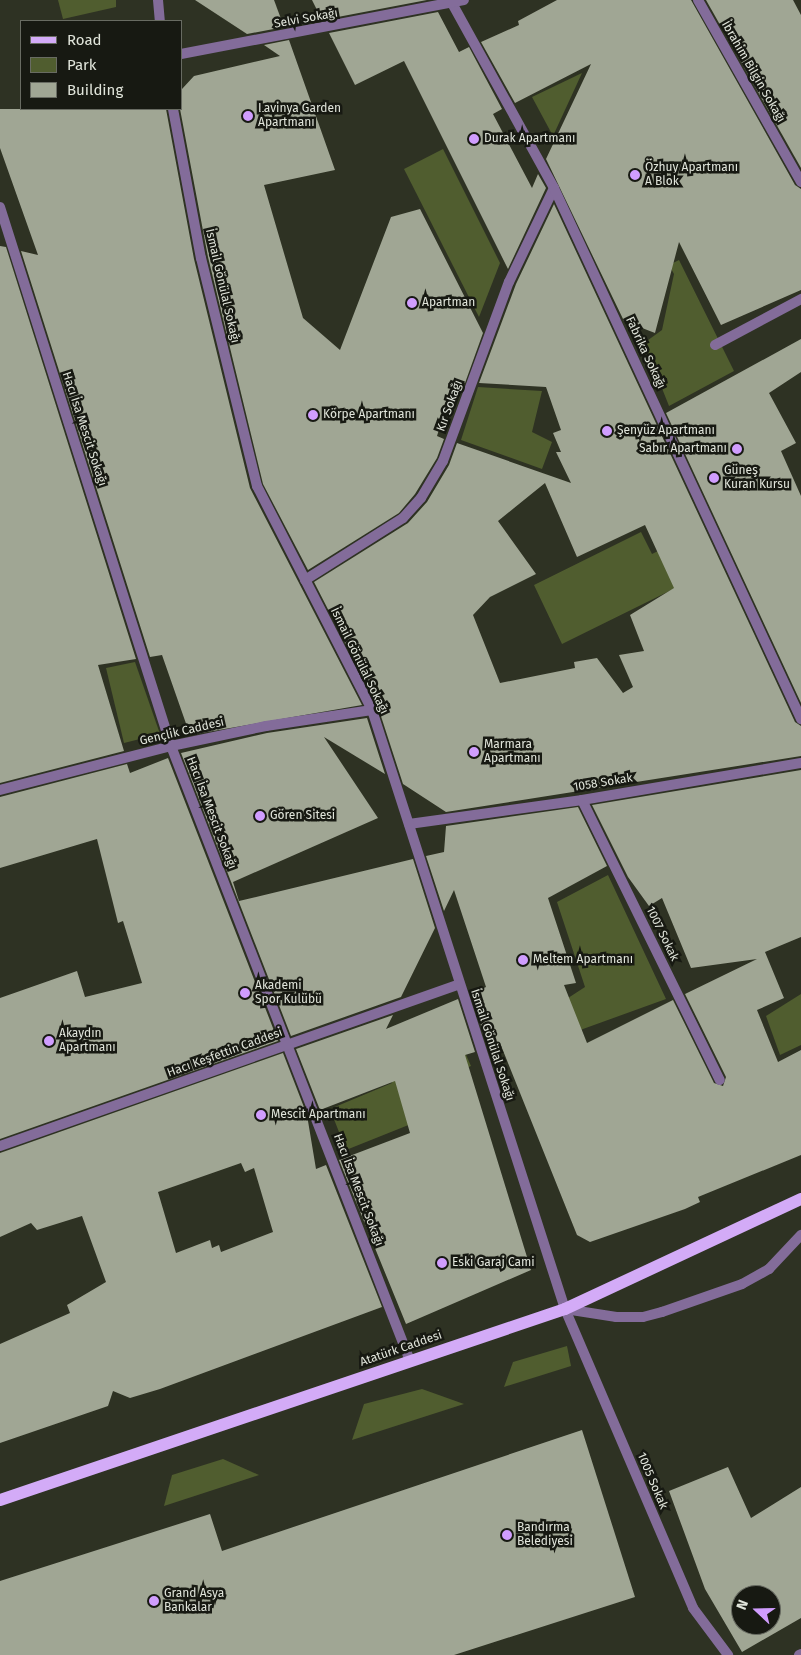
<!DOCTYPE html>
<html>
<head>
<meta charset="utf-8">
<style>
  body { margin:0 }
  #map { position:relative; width:801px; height:1655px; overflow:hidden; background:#2e3223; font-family:"Fira Sans",sans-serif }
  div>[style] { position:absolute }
  .green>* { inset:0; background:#505d2f }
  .building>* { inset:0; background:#a0a694 }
  .lane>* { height:10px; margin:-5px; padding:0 5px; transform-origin:5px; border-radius:5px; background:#836c9a }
  .street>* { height:10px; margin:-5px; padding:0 5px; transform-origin:5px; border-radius:5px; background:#836c9a }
  .primary>* { height:12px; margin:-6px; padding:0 6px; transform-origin:6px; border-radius:6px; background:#d3abf7 }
  .dots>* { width:14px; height:14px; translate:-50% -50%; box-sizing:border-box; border:2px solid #171912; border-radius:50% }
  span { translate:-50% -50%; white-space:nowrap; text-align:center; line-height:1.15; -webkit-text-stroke:5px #171912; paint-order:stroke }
  .street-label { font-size:12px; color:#e1e5db }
  .poi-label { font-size:12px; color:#e1e5db }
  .left { translate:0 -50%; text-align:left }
  .right { translate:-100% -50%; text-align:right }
  .legend { position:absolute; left:20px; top:20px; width:162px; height:90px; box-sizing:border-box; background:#171912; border:1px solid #686b62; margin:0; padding:6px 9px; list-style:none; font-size:15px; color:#e1e5db }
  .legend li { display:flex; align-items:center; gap:10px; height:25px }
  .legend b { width:25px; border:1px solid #686b62 }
  .north { position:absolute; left:731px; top:1585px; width:50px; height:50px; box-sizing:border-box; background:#171912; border:1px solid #686b62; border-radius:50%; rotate:291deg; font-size:14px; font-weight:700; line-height:20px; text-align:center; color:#e1e5db }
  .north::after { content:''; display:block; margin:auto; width:18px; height:22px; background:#d09dfe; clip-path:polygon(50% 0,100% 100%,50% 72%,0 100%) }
</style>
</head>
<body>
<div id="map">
  <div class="green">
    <i style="clip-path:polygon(58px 0,116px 0,116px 7px,63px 19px)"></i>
    <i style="clip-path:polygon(582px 73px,553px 136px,532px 97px)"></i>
    <i style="clip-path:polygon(443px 149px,500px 263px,479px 317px,404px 169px)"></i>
    <i style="clip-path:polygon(679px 260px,734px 371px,669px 406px,644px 343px,662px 330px,674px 274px,669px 265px)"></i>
    <i style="clip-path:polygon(478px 387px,542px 391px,532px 432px,552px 442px,542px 469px,461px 440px)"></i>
    <i style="clip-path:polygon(641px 532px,652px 554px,696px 532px,714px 569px,562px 644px,534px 585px)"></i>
    <i style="clip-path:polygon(135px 662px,160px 734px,124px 743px,106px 668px)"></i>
    <i style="clip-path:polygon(608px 875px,666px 999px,583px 1029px,511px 1061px,505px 1039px,585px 987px,557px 902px)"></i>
    <i style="clip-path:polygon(801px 994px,801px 1045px,780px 1055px,766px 1016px)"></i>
    <i style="clip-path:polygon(463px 1048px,471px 1066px,409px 1091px,421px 1120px,346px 1150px,330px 1109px,392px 1083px,390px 1077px)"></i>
    <i style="clip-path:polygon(567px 1346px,571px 1366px,504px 1387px,513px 1362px)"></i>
    <i style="clip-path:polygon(422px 1389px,464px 1404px,352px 1440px,364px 1404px)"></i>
    <i style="clip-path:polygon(223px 1459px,259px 1475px,164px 1506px,172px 1475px)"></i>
  </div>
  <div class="building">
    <i style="clip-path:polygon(195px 0,274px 0,284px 27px,247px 34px)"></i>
    <i style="clip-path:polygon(312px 0,427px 0,322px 20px)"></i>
    <i style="clip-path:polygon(557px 0,691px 0,795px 185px,801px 189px,801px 290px,721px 325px,679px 242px,655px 333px,624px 321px,546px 159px,591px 64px,515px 103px,481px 42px,519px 25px,518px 21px)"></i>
    <i style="clip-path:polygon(706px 0,793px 0,801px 15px,801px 168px)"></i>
    <i style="clip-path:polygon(438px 12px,459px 52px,469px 47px,502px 109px,493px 114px,532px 188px,538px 174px,546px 188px,508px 269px,404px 61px,355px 85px,329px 33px)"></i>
    <i style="clip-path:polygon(289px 40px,335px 170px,264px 185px,303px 318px,340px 350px,391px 217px,420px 209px,483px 333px,465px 383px,454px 382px,437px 436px,444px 439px,437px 458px,415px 494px,399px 513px,308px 570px,263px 484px,208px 257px,180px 109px,182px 89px,194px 76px,280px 56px,264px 45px)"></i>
    <i style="clip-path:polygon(0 109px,166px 109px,194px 259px,250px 488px,362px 705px,190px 735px,162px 655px,150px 657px,21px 251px,38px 255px,0 148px)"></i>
    <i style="clip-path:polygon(evenodd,554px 204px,795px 722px,801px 726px,801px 756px,446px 812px,403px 784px,378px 707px,314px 582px,408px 523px,427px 502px,449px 465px,457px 443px,571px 483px,556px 452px,561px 452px,553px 433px,561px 430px,546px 387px,479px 383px,516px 284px,554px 204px,545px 483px,577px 557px,645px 525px,674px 588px,630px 615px,644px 651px,619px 655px,633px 687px,623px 693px,597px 658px,574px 662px,575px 668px,500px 683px,473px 615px,490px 597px,536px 574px,498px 521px,545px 483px)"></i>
    <i style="clip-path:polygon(0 246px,6px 247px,136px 659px,98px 665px,124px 751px,0 783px)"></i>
    <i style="clip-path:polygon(801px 339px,801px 372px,769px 393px,796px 443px,781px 451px,801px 496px,801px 703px,666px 413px)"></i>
    <i style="clip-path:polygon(367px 718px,385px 774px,324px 737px,378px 818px,233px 882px,239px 901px,413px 859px,435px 928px,401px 997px,291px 1036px,181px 753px,267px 733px)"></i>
    <i style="clip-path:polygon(168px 758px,278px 1041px,0 1139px,0 998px,77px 971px,85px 997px,142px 983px,123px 921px,118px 923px,97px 839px,0 868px,0 797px,127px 764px,130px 773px)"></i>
    <i style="clip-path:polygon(801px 770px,801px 937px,765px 952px,784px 998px,757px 1010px,778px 1062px,801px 1050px,801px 1155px,698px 1197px,700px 1202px,685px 1209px,590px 1242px,577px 1235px,500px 1043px,488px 1047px,471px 994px,486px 987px,454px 890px,444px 911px,426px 856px,444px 852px,446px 826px,578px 807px,607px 866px,548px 898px,576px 983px,564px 985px,587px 1043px,673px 1000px,714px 1083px,723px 1086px,726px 1077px,685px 994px,757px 959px,691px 968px,662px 898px,649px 906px,628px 877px,592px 805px)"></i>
    <i style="clip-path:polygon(458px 999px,475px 1052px,465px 1055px,531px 1270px,406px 1324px,339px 1160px,410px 1133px,395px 1081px,320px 1110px,296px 1049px,393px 1015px,386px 1029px)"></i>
    <i style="clip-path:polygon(evenodd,283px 1053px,307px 1115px,316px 1169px,326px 1165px,382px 1307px,160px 1389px,130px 1398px,113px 1391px,108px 1406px,0 1443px,0 1344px,70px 1313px,67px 1305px,106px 1282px,82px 1216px,37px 1230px,31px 1223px,0 1237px,0 1153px,283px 1053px,241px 1163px,245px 1172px,254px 1168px,273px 1232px,221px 1252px,219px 1245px,212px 1248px,210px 1240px,176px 1253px,158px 1192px,241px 1163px)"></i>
    <i style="clip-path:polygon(582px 1430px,635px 1597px,454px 1655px,0 1655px,0 1581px,210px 1514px,222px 1551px)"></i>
    <i style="clip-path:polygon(evenodd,728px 1467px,751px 1518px,801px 1487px,801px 1618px,742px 1652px,705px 1589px,669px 1491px,728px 1467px,741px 1595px,771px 1595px,771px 1625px,741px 1625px,741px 1595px)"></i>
  </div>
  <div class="lane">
    <i style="left:698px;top:0;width:209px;rotate:60.5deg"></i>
    <i style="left:0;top:207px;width:565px;rotate:72.4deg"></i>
    <i style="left:171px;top:746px;width:660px;rotate:68.76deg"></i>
    <i style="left:715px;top:345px;width:98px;rotate:-28.1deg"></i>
    <i style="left:305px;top:580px;width:116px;rotate:-32.3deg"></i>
    <i style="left:403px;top:518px;width:27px;rotate:-48deg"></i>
    <i style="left:421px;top:498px;width:43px;rotate:-59.3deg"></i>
    <i style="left:443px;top:461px;width:191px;rotate:-69.8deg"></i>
    <i style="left:509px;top:282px;width:104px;rotate:-64.4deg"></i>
    <i style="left:582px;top:800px;width:312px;rotate:63.8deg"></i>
    <i style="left:409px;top:824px;width:175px;rotate:-7.9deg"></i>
    <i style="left:582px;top:800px;width:222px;rotate:-9.6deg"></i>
    <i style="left:565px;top:1309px;width:52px;rotate:8.9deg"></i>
    <i style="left:616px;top:1317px;width:27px"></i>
    <i style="left:643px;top:1317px;width:20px;rotate:-15deg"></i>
    <i style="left:662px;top:1312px;width:85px;rotate:-19.3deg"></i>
    <i style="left:742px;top:1284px;width:31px;rotate:-29deg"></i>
    <i style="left:769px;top:1269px;width:47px;rotate:-46.7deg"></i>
  </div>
  <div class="street">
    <i style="left:158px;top:0;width:21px;rotate:85deg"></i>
    <i style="left:453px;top:5px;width:209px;rotate:61.1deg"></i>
    <i style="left:554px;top:188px;width:586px;rotate:65.05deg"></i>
    <i style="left:181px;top:54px;width:288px;rotate:-10.8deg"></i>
    <i style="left:173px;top:109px;width:152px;rotate:79.4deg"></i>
    <i style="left:201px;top:258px;width:235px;rotate:76.2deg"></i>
    <i style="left:257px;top:486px;width:252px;rotate:62.8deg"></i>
    <i style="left:372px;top:710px;width:629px;rotate:72.14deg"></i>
    <i style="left:565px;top:1309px;width:325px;rotate:66.8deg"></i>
    <i style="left:693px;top:1608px;width:59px;rotate:53.3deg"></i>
    <i style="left:0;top:790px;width:177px;rotate:-14.4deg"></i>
    <i style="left:171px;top:746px;width:97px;rotate:-11.9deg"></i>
    <i style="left:266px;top:726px;width:107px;rotate:-8.6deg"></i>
    <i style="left:0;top:1146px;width:487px;rotate:-19.4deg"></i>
    <i style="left:799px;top:1655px;width:2px;rotate:-27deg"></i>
  </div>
  <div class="primary">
    <i style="left:0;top:1500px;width:596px;rotate:-18.68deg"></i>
    <i style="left:565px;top:1309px;width:260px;rotate:-25deg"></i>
  </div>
  <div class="dots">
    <i style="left:248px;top:116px;background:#d09dfe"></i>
    <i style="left:474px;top:139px;background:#d09dfe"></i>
    <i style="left:635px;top:175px;background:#d09dfe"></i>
    <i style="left:412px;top:303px;background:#d09dfe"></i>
    <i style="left:313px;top:415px;background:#d09dfe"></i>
    <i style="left:607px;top:431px;background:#d09dfe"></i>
    <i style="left:737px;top:449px;background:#d09dfe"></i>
    <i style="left:714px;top:478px;background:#d09dfe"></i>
    <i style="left:474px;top:752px;background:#d09dfe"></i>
    <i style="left:260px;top:816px;background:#d09dfe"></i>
    <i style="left:523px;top:960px;background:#d09dfe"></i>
    <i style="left:245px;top:993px;background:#d09dfe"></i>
    <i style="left:49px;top:1041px;background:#d09dfe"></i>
    <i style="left:261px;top:1115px;background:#d09dfe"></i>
    <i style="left:442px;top:1263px;background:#d09dfe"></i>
    <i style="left:507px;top:1535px;background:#d09dfe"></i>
    <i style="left:154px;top:1601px;background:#d09dfe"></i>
  </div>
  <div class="street-label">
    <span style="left:306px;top:19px;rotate:-10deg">Selvi Sokağı</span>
    <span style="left:753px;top:72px;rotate:60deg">İbrahim Bilgin Sokağı</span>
    <span style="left:222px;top:286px;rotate:77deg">İsmail Gönülal Sokağı</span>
    <span style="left:645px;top:353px;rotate:65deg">Fabrika Sokağı</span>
    <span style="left:450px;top:406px;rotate:-70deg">Kır Sokağı</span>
    <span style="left:84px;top:429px;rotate:72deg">Hacı İsa Mescit Sokağı</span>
    <span style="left:359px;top:661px;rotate:64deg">İsmail Gönülal Sokağı</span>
    <span style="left:182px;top:732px;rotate:-13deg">Gençlik Caddesi</span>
    <span style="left:603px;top:783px;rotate:-9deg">1058 Sokak</span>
    <span style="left:211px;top:813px;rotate:69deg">Hacı İsa Mescit Sokağı</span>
    <span style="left:662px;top:934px;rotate:64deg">1007 Sokak</span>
    <span style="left:492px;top:1045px;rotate:72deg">İsmail Gönülal Sokağı</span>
    <span style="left:225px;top:1053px;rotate:-20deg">Hacı Keşfettin Caddesi</span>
    <span style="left:358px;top:1190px;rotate:69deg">Hacı İsa Mescit Sokağı</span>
    <span style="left:401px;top:1349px;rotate:-19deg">Atatürk Caddesi</span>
    <span style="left:652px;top:1481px;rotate:67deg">1005 Sokak</span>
  </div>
  <div class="poi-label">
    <span class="left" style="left:258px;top:116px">Lavinya Garden<br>Apartmanı</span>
    <span class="left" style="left:484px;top:139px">Durak Apartmanı</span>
    <span class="left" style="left:645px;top:175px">Özhuy Apartmanı<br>A Blok</span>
    <span class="left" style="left:422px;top:303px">Apartman</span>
    <span class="left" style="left:323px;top:415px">Körpe Apartmanı</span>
    <span class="left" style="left:617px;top:431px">Şenyüz Apartmanı</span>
    <span class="right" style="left:727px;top:449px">Sabır Apartmanı</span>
    <span class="left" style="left:724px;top:478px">Güneş<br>Kuran Kursu</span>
    <span class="left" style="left:484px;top:752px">Marmara<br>Apartmanı</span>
    <span class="left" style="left:270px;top:816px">Gören Sitesi</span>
    <span class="left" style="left:533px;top:960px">Meltem Apartmanı</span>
    <span class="left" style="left:255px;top:993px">Akademi<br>Spor Kulübü</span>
    <span class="left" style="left:59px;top:1041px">Akaydın<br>Apartmanı</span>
    <span class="left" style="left:271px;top:1115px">Mescit Apartmanı</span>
    <span class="left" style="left:452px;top:1263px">Eski Garaj Cami</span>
    <span class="left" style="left:517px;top:1535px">Bandırma<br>Belediyesi</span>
    <span class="left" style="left:164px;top:1601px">Grand Asya<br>Bankalar</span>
  </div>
  <ul class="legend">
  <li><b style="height:6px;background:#d3abf7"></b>Road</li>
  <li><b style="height:14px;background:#505d2f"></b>Park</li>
  <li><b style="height:14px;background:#a0a694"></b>Building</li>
  </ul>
  <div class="north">N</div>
</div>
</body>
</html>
